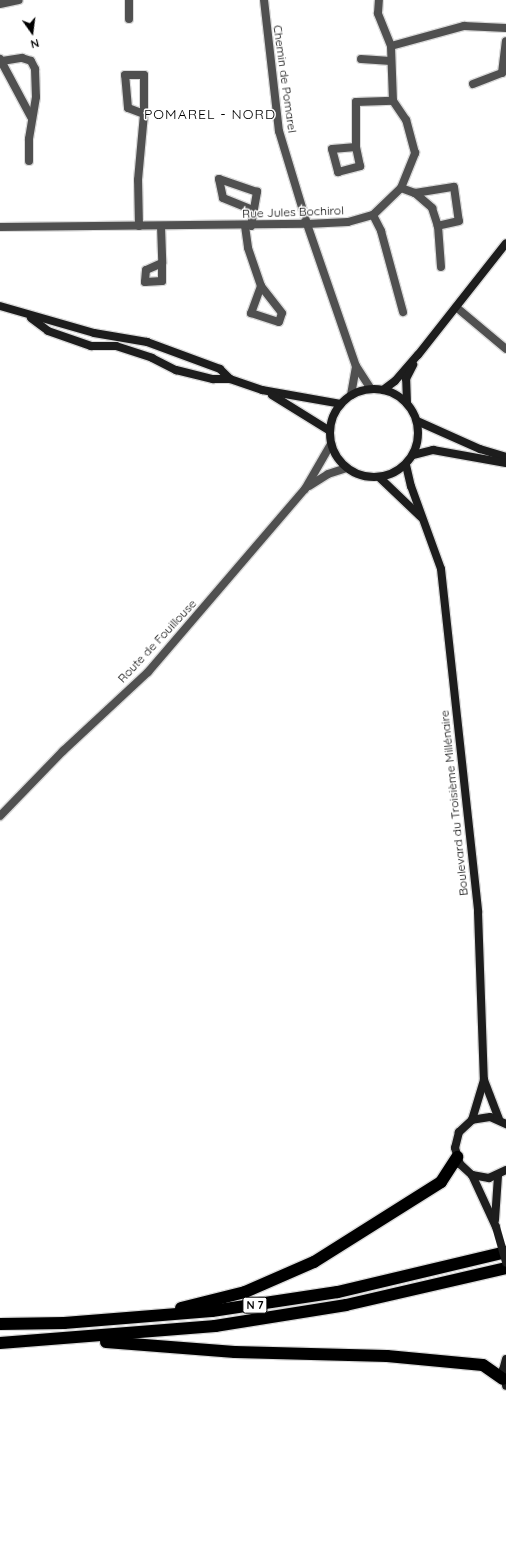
<!DOCTYPE html>
<html>
<head>
<meta charset="utf-8">
<style>
  body { margin:0 }
  #map { position:relative; width:506px; height:1543px; overflow:hidden; background:#fff; font-family:Quicksand,sans-serif }
  div>[style] { position:absolute }
  .roads { filter:drop-shadow(1px 0 #dbdbdb) drop-shadow(-1px 0 #dbdbdb) drop-shadow(0 1px #dbdbdb) drop-shadow(0 -1px #dbdbdb) }
  .street>* { height:8px; margin:-4px; padding:0 4px; transform-origin:4px; border-radius:4px; background:#505050 }
  .secondary>* { height:8px; margin:-4px; padding:0 4px; transform-origin:4px; border-radius:4px; background:#1d1d1d }
  .secondary>.ring { margin:-4px; padding:0; box-sizing:content-box; background:none; border:8px solid #1d1d1d; border-radius:50% }
  .highway>* { height:12px; margin:-6px; padding:0 6px; transform-origin:6px; border-radius:6px; background:#000 }
  .secondary-bridge>* { height:8px; margin:-4px; padding:0 4px; transform-origin:4px; border-radius:4px; background:#1d1d1d }
  span { translate:-50% -50%; white-space:nowrap; text-align:center; line-height:1.15; -webkit-text-stroke:3px #fff; paint-order:stroke }
  .shield-label span { padding:1px 3px; background:#fff; border:1px solid; border-radius:3px; -webkit-text-stroke-width:0 }
  .shield-label { font-size:11px; color:#000; font-weight:700 }
  .street-label { font-size:12px; color:#000 }
  .quarter-label { font-size:14px; color:#000; letter-spacing:1px }
  .north { position:absolute; left:12px; top:12px; width:40px; height:40px; -webkit-text-stroke:3px #fff; paint-order:stroke; rotate:166deg; font-size:11px; font-weight:700; line-height:16px; text-align:center; color:#000 }
  .north::after { content:''; display:block; margin:auto; width:14px; height:18px; background:#000; clip-path:polygon(50% 0,100% 100%,50% 72%,0 100%) }
</style>
</head>
<body>
<div id="map">
  <div class="roads">
    <div class="street">
      <i style="left:129px;top:0;width:19px;rotate:90deg"></i>
      <i style="left:264px;top:0;width:132px;rotate:83.5deg"></i>
      <i style="left:279px;top:131px;width:97px;rotate:73.2deg"></i>
      <i style="left:307px;top:224px;width:150px;rotate:71deg"></i>
      <i style="left:356px;top:366px;width:27px;rotate:57deg"></i>
      <i style="left:0;top:4px;width:19px;rotate:-12deg"></i>
      <i style="left:391px;top:46px;width:76px;rotate:-15.3deg"></i>
      <i style="left:464px;top:26px;width:42px;rotate:2.7deg"></i>
      <i style="left:0;top:59px;width:66px;rotate:61.9deg"></i>
      <i style="left:361px;top:59px;width:30px;rotate:4deg"></i>
      <i style="left:2px;top:61px;width:20px;rotate:-9deg"></i>
      <i style="left:22px;top:58px;width:9px;rotate:18deg"></i>
      <i style="left:31px;top:61px;width:9px;rotate:63deg"></i>
      <i style="left:35px;top:69px;width:28px;rotate:88deg"></i>
      <i style="left:36px;top:97px;width:43px;rotate:99.5deg"></i>
      <i style="left:29px;top:139px;width:22px;rotate:90deg"></i>
      <i style="left:473px;top:84px;width:31px;rotate:-21deg"></i>
      <i style="left:502px;top:73px;width:32px;rotate:-83deg"></i>
      <i style="left:356px;top:147px;width:24px;rotate:175deg"></i>
      <i style="left:332px;top:149px;width:24px;rotate:75deg"></i>
      <i style="left:338px;top:172px;width:23px;rotate:-15deg"></i>
      <i style="left:360px;top:166px;width:19px;rotate:-102deg"></i>
      <i style="left:356px;top:147px;width:45px;rotate:-90deg"></i>
      <i style="left:356px;top:102px;width:37px;rotate:-2deg"></i>
      <i style="left:401px;top:188px;width:15px;rotate:20deg"></i>
      <i style="left:415px;top:193px;width:39px;rotate:-9deg"></i>
      <i style="left:454px;top:187px;width:34px;rotate:82deg"></i>
      <i style="left:459px;top:221px;width:22px;rotate:167deg"></i>
      <i style="left:415px;top:193px;width:23px;rotate:41deg"></i>
      <i style="left:432px;top:208px;width:19px;rotate:72deg"></i>
      <i style="left:438px;top:226px;width:41px;rotate:85.8deg"></i>
      <i style="left:373px;top:215px;width:18px;rotate:63deg"></i>
      <i style="left:381px;top:231px;width:84px;rotate:74.8deg"></i>
      <i style="left:139px;top:226px;width:46px;rotate:-91.2deg"></i>
      <i style="left:138px;top:180px;width:66px;rotate:-84.8deg"></i>
      <i style="left:144px;top:114px;width:17px;rotate:-159deg"></i>
      <i style="left:128px;top:108px;width:33px;rotate:-95deg"></i>
      <i style="left:125px;top:75px;width:19px"></i>
      <i style="left:144px;top:75px;width:39px;rotate:90deg"></i>
      <i style="left:161px;top:226px;width:37px;rotate:88deg"></i>
      <i style="left:162px;top:263px;width:17px;rotate:156deg"></i>
      <i style="left:146px;top:270px;width:12px;rotate:95deg"></i>
      <i style="left:145px;top:282px;width:17px;rotate:-3deg"></i>
      <i style="left:162px;top:281px;width:18px;rotate:-90deg"></i>
      <i style="left:245px;top:226px;width:22px;rotate:82deg"></i>
      <i style="left:248px;top:248px;width:40px;rotate:71.1deg"></i>
      <i style="left:261px;top:286px;width:29px;rotate:110deg"></i>
      <i style="left:251px;top:313px;width:29px;rotate:18deg"></i>
      <i style="left:279px;top:322px;width:9px;rotate:-72deg"></i>
      <i style="left:282px;top:313px;width:34px;rotate:-128deg"></i>
      <i style="left:251px;top:226px;width:35px;rotate:-80deg"></i>
      <i style="left:257px;top:192px;width:40px;rotate:-161.1deg"></i>
      <i style="left:219px;top:179px;width:19px;rotate:78deg"></i>
      <i style="left:223px;top:198px;width:32px;rotate:22deg"></i>
      <i style="left:0;top:227px;width:307px;rotate:-0.6deg"></i>
      <i style="left:307px;top:224px;width:41px;rotate:-2.8deg"></i>
      <i style="left:348px;top:222px;width:26px;rotate:-16deg"></i>
      <i style="left:373px;top:215px;width:39px;rotate:-44deg"></i>
      <i style="left:401px;top:188px;width:38px;rotate:-68deg"></i>
      <i style="left:415px;top:153px;width:34px;rotate:-105deg"></i>
      <i style="left:406px;top:120px;width:23px;rotate:-124deg"></i>
      <i style="left:393px;top:101px;width:55px;rotate:-92.1deg"></i>
      <i style="left:391px;top:46px;width:35px;rotate:-112deg"></i>
      <i style="left:378px;top:13px;width:13px;rotate:-86deg"></i>
      <i style="left:456px;top:307px;width:65px;rotate:40deg"></i>
      <i style="left:351px;top:395px;width:29px;rotate:-80deg"></i>
      <i style="left:309px;top:486px;width:22px;rotate:-32deg"></i>
      <i style="left:328px;top:474px;width:19px;rotate:-18deg"></i>
      <i style="left:0;top:816px;width:91px;rotate:-45.9deg"></i>
      <i style="left:63px;top:751px;width:116px;rotate:-42.9deg"></i>
      <i style="left:148px;top:672px;width:241px;rotate:-49.4deg"></i>
      <i style="left:305px;top:489px;width:52px;rotate:-60deg"></i>
    </div>
    <div class="secondary">
      <i style="left:0;top:306px;width:98px;rotate:16deg"></i>
      <i style="left:94px;top:333px;width:54px;rotate:9.6deg"></i>
      <i style="left:147px;top:342px;width:78px;rotate:20.3deg"></i>
      <i style="left:220px;top:369px;width:14px;rotate:45deg"></i>
      <i style="left:230px;top:379px;width:34px;rotate:19deg"></i>
      <i style="left:262px;top:390px;width:80px;rotate:10deg"></i>
      <i style="left:31px;top:318px;width:21px;rotate:37deg"></i>
      <i style="left:48px;top:331px;width:46px;rotate:19.2deg"></i>
      <i style="left:91px;top:346px;width:25px"></i>
      <i style="left:116px;top:346px;width:38px;rotate:18deg"></i>
      <i style="left:152px;top:358px;width:27px;rotate:27deg"></i>
      <i style="left:176px;top:370px;width:38px;rotate:14deg"></i>
      <i style="left:213px;top:379px;width:17px"></i>
      <i class="ring" style="left:330px;top:389px;width:80px;height:80px"></i>
      <i style="left:383px;top:390px;width:15px;rotate:-37deg"></i>
      <i style="left:395px;top:381px;width:35px;rotate:-49deg"></i>
      <i style="left:418px;top:355px;width:142px;rotate:-51.8deg"></i>
      <i style="left:272px;top:395px;width:68px;rotate:31.8deg"></i>
      <i style="left:407px;top:403px;width:24px;rotate:-92deg"></i>
      <i style="left:406px;top:379px;width:16px;rotate:-63deg"></i>
      <i style="left:417px;top:421px;width:69px;rotate:24deg"></i>
      <i style="left:480px;top:449px;width:27px;rotate:17deg"></i>
      <i style="left:413px;top:455px;width:21px;rotate:-14deg"></i>
      <i style="left:433px;top:450px;width:74px;rotate:10.1deg"></i>
      <i style="left:406px;top:465px;width:22px;rotate:77deg"></i>
      <i style="left:411px;top:486px;width:88px;rotate:70.1deg"></i>
      <i style="left:441px;top:569px;width:345px;rotate:83.8deg"></i>
      <i style="left:478px;top:912px;width:168px;rotate:88deg"></i>
      <i style="left:484px;top:1080px;width:42px;rotate:69deg"></i>
      <i style="left:380px;top:478px;width:57px;rotate:43.6deg"></i>
      <i style="left:472px;top:1120px;width:42px;rotate:-73.3deg"></i>
      <i style="left:506px;top:1124px;width:17px;rotate:-156deg"></i>
      <i style="left:490px;top:1117px;width:18px;rotate:171deg"></i>
      <i style="left:472px;top:1120px;width:18px;rotate:137deg"></i>
      <i style="left:459px;top:1132px;width:16px;rotate:104deg"></i>
      <i style="left:455px;top:1148px;width:17px;rotate:73deg"></i>
      <i style="left:460px;top:1164px;width:16px;rotate:43deg"></i>
      <i style="left:472px;top:1175px;width:17px;rotate:10deg"></i>
      <i style="left:489px;top:1178px;width:19px;rotate:-25deg"></i>
      <i style="left:472px;top:1175px;width:57px;rotate:65.2deg"></i>
      <i style="left:495px;top:1220px;width:44px;rotate:-86.1deg"></i>
      <i style="left:506px;top:1359px;width:11px;rotate:105deg"></i>
      <i style="left:503px;top:1370px;width:16px;rotate:79deg"></i>
    </div>
    <div class="highway">
      <i style="left:181px;top:1308px;width:66px;rotate:-14deg"></i>
      <i style="left:245px;top:1292px;width:75px;rotate:-23.5deg"></i>
      <i style="left:314px;top:1262px;width:150px;rotate:-32.2deg"></i>
      <i style="left:441px;top:1182px;width:30px;rotate:-57deg"></i>
      <i style="left:0;top:1324px;width:64px;rotate:-0.9deg"></i>
      <i style="left:64px;top:1323px;width:148px;rotate:-4.6deg"></i>
      <i style="left:212px;top:1311px;width:127px;rotate:-8.6deg"></i>
      <i style="left:338px;top:1292px;width:173px;rotate:-13.4deg"></i>
      <i style="left:106px;top:1342px;width:129px;rotate:4.4deg"></i>
      <i style="left:235px;top:1352px;width:152px;rotate:1.5deg"></i>
      <i style="left:387px;top:1356px;width:96px;rotate:5.4deg"></i>
      <i style="left:483px;top:1365px;width:24px;rotate:35deg"></i>
      <i style="left:0;top:1343px;width:216px;rotate:-4.5deg"></i>
      <i style="left:215px;top:1326px;width:133px;rotate:-9.1deg"></i>
      <i style="left:346px;top:1305px;width:164px;rotate:-13deg"></i>
    </div>
  </div>
  <div class="secondary-bridge">
    <i style="left:496px;top:1227px;width:37px;rotate:74deg"></i>
  </div>
  <div class="shield-label">
    <span style="left:255px;top:1305px">N 7</span>
  </div>
  <div class="street-label">
    <span style="left:285px;top:79px;rotate:82deg">Chemin de Pomarel</span>
    <span style="left:293px;top:212px;rotate:-2deg">Rue Jules Bochirol</span>
    <span style="left:157px;top:641px;rotate:-47deg">Route de Fouillouse</span>
    <span style="left:454px;top:803px;rotate:-96deg">Boulevard du Troisième Millénaire</span>
  </div>
  <div class="quarter-label">
    <span style="left:210px;top:114px">POMAREL - NORD</span>
  </div>
  <div class="north">N</div>
</div>
</body>
</html>
